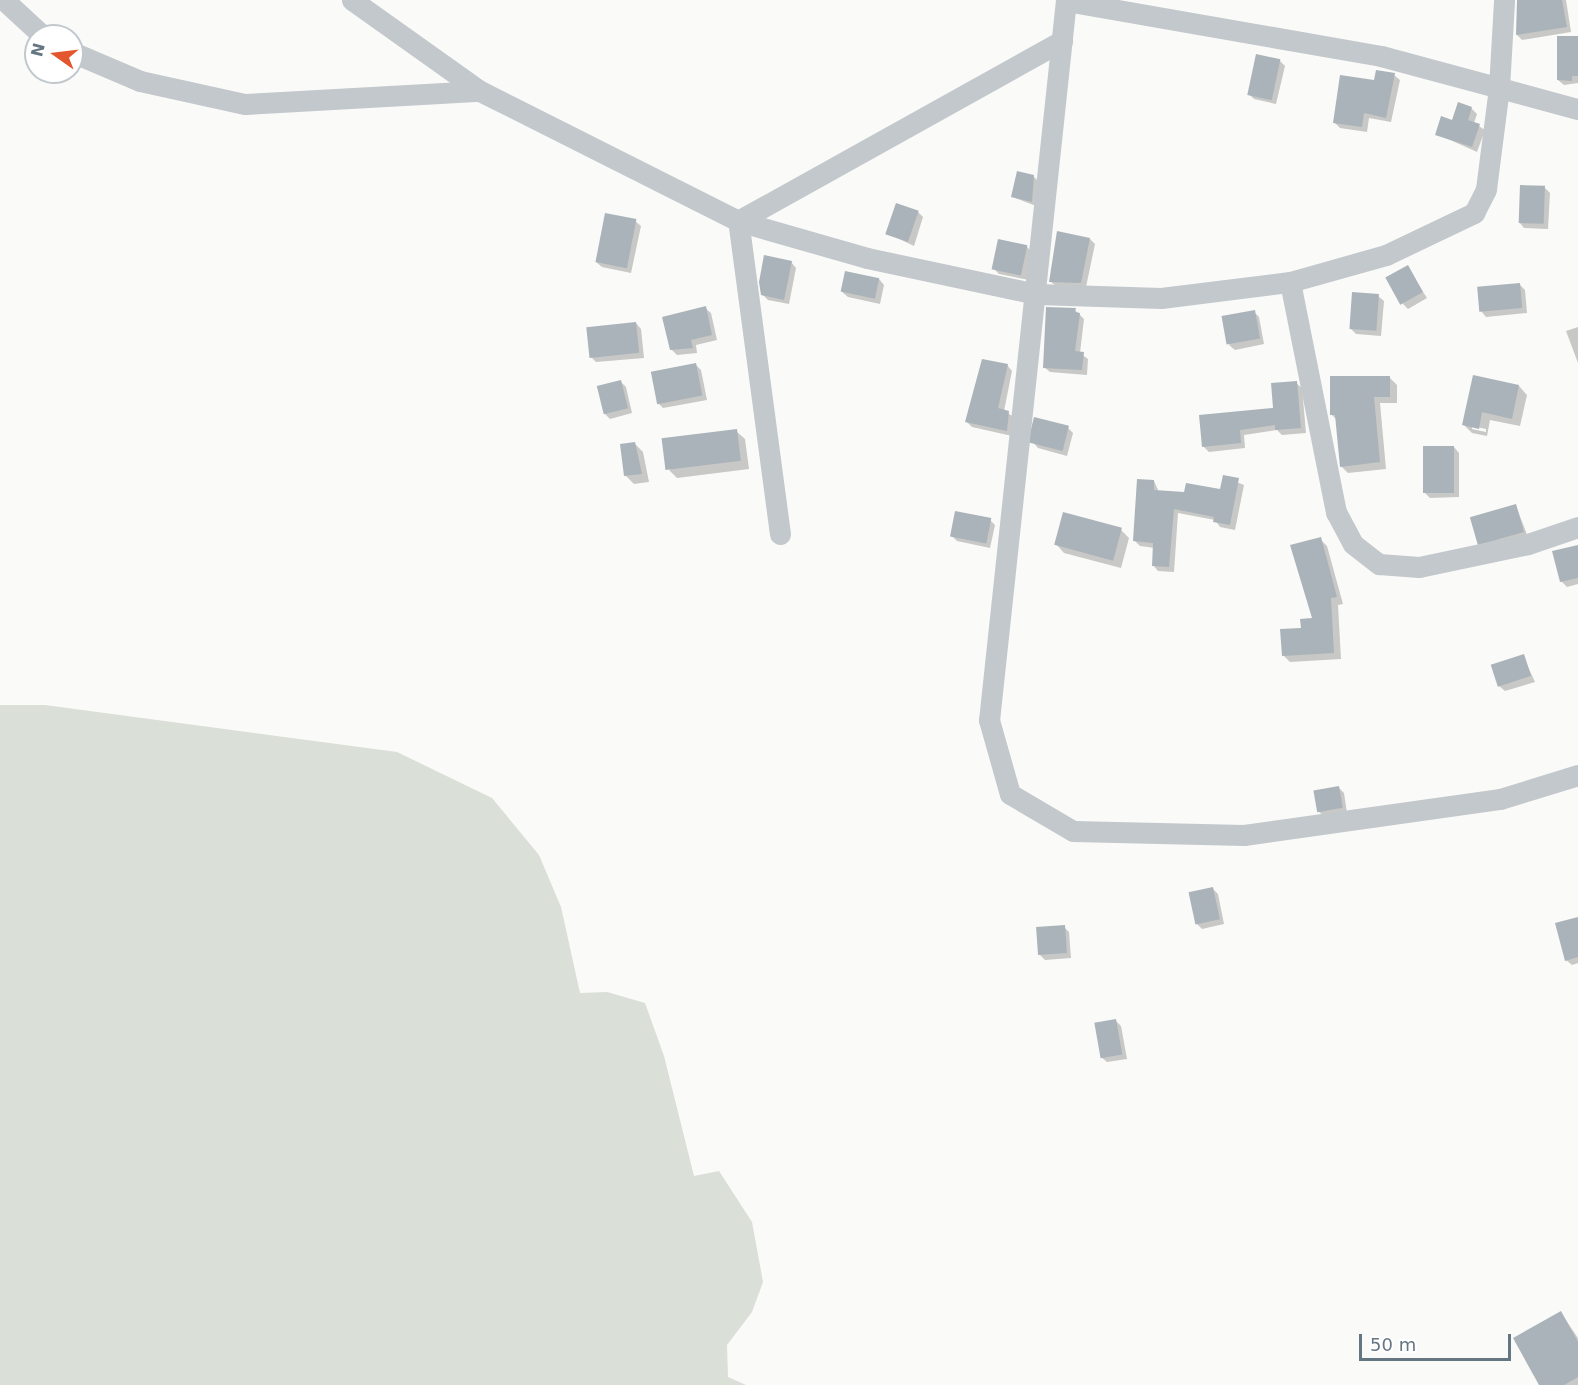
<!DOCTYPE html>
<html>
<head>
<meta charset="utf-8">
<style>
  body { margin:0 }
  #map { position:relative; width:1578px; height:1385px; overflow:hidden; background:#fafaf8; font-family:"DejaVu Sans",sans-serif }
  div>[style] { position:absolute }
  .green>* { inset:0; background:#dadfd7 }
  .shadow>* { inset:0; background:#0003 }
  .building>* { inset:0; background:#aab3b9; transform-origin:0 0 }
  .minor>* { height:21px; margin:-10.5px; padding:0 10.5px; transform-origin:10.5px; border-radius:10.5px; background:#c3c8cc }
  span { translate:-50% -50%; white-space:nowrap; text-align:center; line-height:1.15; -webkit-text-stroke:6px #fff; paint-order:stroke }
  .north { position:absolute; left:24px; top:24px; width:60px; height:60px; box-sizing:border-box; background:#fff; border:2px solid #c1c8cd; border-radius:50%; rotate:284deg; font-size:16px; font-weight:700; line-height:24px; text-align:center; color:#657683 }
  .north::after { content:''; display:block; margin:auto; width:21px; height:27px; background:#e4572e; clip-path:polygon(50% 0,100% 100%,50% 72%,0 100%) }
  .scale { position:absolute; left:1359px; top:1334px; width:152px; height:27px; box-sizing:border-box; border:3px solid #657683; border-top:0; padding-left:8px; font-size:18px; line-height:21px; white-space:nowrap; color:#657683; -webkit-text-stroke:4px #fff; paint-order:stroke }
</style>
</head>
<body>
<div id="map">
  <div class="green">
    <i style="clip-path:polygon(0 705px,45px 705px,397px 752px,492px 798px,539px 855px,561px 907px,580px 993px,607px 992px,645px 1003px,664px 1056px,694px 1176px,719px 1171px,752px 1222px,763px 1282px,752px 1312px,727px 1345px,728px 1377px,746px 1385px,0 1385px)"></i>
  </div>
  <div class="shadow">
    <i style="clip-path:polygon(1517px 0,1566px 0,1571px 32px,1522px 40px,1517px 35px)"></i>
    <i style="clip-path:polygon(1578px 37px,1578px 83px,1564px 85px,1558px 80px)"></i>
    <i style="clip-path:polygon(1279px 60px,1285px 66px,1276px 104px,1254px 99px,1249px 94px)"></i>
    <i style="clip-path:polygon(1394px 75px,1400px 80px,1391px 122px,1369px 118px,1367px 132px,1340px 128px,1335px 123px,1376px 81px)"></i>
    <i style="clip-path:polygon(1471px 108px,1477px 114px,1474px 123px,1485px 130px,1477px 152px,1437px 134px)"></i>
    <i style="clip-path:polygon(1034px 177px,1039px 182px,1036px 206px,1013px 197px)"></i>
    <i style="clip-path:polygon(1545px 188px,1550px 193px,1548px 229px,1524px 228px,1519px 222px)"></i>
    <i style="clip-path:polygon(918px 212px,923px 217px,914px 246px,887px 233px)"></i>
    <i style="clip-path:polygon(635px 221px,641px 226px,631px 273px,602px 267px,596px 262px)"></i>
    <i style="clip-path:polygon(1090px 239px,1095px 244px,1086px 287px,1056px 286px,1050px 281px)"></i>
    <i style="clip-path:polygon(1026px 246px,1032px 252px,1029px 280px,999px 274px,994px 269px)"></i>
    <i style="clip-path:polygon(791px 262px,796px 268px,789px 304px,768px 300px,762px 294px)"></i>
    <i style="clip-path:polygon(1407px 267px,1427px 298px,1408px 309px,1403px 304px)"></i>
    <i style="clip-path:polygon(879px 279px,884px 285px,880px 304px,848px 297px,842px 292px)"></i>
    <i style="clip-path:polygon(1519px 284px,1525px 290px,1527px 313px,1486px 317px,1481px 311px)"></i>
    <i style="clip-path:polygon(1378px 296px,1384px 301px,1381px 336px,1356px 334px,1351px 329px)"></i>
    <i style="clip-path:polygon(705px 308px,711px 313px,717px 340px,696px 345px,697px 353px,677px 355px,671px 349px)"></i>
    <i style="clip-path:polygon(1075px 310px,1084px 319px,1080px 353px,1088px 359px,1087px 375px,1050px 372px,1044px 367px)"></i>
    <i style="clip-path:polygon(1254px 312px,1259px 317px,1264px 344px,1235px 350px,1229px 345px)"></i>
    <i style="clip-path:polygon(636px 323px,641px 329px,644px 358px,596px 362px,591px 357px)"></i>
    <i style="clip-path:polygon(1578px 327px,1578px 363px,1566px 331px)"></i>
    <i style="clip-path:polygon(695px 364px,701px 370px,707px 400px,663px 408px,658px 403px)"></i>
    <i style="clip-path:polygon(1007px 365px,1012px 371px,1004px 411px,1014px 417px,1012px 436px,972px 427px,967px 422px)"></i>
    <i style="clip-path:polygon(evenodd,1475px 377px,1519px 386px,1527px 395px,1520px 426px,1490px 420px,1487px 436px,1472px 433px,1464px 425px,1475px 377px,1472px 426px,1486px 429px,1486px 432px,1472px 429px,1472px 426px)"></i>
    <i style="clip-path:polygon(1390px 378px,1397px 385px,1397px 403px,1380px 403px,1386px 469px,1348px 473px,1341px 466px,1337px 420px,1332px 415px)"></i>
    <i style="clip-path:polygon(621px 382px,626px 387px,632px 413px,610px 419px,604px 413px)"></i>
    <i style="clip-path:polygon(1296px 383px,1302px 388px,1306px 433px,1282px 435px,1277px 430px,1244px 435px,1245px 448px,1209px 452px,1203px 446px,1275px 409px)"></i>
    <i style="clip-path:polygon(1068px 428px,1073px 433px,1067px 456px,1038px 448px,1033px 442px)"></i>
    <i style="clip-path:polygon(736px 431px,745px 439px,749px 469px,677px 478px,669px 470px)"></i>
    <i style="clip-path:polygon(635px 444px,643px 452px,649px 482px,634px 484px,625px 475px)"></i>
    <i style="clip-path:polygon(1454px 447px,1459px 453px,1459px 497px,1430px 498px,1425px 493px)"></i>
    <i style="clip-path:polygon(1224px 477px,1244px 485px,1235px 530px,1220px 527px,1215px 520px,1178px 513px,1174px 572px,1158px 571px,1153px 565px,1155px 548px,1140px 546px,1135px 541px,1154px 481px,1159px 492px,1185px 494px,1221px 491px)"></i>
    <i style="clip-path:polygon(1516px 506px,1528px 537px,1483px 546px,1478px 541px)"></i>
    <i style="clip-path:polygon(990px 520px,995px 525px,990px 548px,957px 541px,952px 536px)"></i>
    <i style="clip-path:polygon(1121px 530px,1129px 538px,1121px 568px,1064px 553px,1056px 544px)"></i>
    <i style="clip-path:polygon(1320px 539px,1327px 546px,1343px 604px,1338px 605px,1341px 659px,1290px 662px,1283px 655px,1314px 620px)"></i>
    <i style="clip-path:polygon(1578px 546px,1578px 584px,1567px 587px,1561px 581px)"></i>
    <i style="clip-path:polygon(1523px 656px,1535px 682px,1505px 691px,1499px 686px)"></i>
    <i style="clip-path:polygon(1338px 787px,1344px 793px,1347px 813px,1324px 816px,1318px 811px)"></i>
    <i style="clip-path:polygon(1212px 888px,1218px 894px,1224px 924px,1202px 929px,1197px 924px)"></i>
    <i style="clip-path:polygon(1578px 919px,1578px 963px,1572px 965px,1566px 960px)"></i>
    <i style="clip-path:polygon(1064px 927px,1069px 932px,1071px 958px,1045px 960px,1040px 955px)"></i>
    <i style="clip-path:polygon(1116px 1021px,1121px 1026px,1127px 1059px,1107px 1062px,1101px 1057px)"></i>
    <i style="clip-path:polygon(1561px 1313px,1578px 1338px,1578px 1385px,1541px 1385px)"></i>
  </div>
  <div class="building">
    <i style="clip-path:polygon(1517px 0,1562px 0,1567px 27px,1516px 35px)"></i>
    <i style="clip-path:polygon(1557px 36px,1578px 36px,1578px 76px,1572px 76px,1572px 81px,1557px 80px)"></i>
    <i style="left:1256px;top:54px;width:25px;height:42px;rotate:12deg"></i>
    <i style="clip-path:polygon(1376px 70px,1395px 73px,1386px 118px,1364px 113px,1362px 127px,1333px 123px,1340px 75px,1374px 80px)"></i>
    <i style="clip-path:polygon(1458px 102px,1472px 107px,1468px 120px,1480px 124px,1472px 147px,1435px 135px,1441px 116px,1452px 120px)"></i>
    <i style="clip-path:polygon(1017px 171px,1034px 175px,1032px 202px,1011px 197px)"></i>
    <i style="left:1520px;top:185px;width:25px;height:38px;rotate:2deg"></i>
    <i style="left:896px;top:203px;width:24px;height:33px;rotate:19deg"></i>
    <i style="left:605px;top:213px;width:32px;height:50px;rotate:11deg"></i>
    <i style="clip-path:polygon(1057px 231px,1090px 238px,1081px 283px,1049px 282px)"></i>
    <i style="left:998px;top:239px;width:30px;height:31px;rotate:12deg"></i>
    <i style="clip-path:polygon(764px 255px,792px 261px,784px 300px,761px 295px,759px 282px)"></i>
    <i style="left:1408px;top:265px;width:31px;height:26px;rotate:61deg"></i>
    <i style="left:845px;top:271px;width:35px;height:21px;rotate:12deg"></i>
    <i style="left:1520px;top:283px;width:25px;height:43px;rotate:85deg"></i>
    <i style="left:1352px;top:292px;width:27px;height:37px;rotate:4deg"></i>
    <i style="clip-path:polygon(706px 306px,712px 335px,691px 340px,693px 348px,670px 350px,662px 317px)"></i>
    <i style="clip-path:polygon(1046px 307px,1076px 308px,1075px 312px,1080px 313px,1075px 351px,1084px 352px,1082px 370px,1043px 368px)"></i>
    <i style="left:1255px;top:310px;width:29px;height:34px;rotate:80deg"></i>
    <i style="left:636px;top:322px;width:31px;height:50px;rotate:84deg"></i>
    <i style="clip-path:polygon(982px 359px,1008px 364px,998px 408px,1009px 411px,1007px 431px,965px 422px)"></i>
    <i style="left:696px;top:363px;width:33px;height:46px;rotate:79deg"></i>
    <i style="clip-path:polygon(1473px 375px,1519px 385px,1512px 419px,1482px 412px,1479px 429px,1462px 425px)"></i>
    <i style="clip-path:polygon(1330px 376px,1390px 376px,1390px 397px,1374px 397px,1380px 462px,1340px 467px,1335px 415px,1330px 415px)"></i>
    <i style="left:621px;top:380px;width:29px;height:25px;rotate:76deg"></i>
    <i style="clip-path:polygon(1297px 381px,1301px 428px,1275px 430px,1275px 425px,1240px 430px,1241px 443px,1202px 447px,1199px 415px,1273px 408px,1271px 383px)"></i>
    <i style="left:1034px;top:417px;width:36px;height:26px;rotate:14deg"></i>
    <i style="left:737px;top:429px;width:32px;height:76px;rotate:83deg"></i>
    <i style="clip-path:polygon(635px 442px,642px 474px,624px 476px,620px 444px)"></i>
    <i style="left:1423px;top:446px;width:31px;height:47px"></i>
    <i style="clip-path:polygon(1223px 475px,1239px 478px,1230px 525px,1213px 522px,1214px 517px,1174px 509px,1169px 567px,1152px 566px,1153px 543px,1133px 541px,1137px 479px,1154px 480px,1154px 490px,1184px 492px,1186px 483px,1220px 489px)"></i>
    <i style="left:1516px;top:504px;width:29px;height:48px;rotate:74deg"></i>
    <i style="left:955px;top:511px;width:37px;height:26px;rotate:11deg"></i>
    <i style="left:1063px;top:512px;width:61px;height:34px;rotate:15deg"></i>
    <i style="clip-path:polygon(1321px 537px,1337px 597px,1331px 598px,1334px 653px,1282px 656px,1280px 629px,1301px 628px,1300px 619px,1312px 618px,1290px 545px)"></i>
    <i style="clip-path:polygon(1578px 545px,1578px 578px,1560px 582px,1552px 551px)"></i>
    <i style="left:1524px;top:654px;width:23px;height:35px;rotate:72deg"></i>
    <i style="left:1339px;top:786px;width:22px;height:26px;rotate:80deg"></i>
    <i style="left:1213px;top:887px;width:33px;height:25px;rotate:78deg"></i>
    <i style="clip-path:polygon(1578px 917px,1578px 957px,1565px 961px,1555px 923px)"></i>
    <i style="left:1065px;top:925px;width:28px;height:29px;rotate:86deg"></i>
    <i style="left:1116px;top:1019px;width:36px;height:22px;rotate:80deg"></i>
    <i style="clip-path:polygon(1561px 1311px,1578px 1342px,1578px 1377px,1564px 1385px,1539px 1385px,1513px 1338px)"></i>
  </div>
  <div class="minor">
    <i style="left:4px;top:0;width:53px;rotate:42.7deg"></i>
    <i style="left:352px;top:0;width:157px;rotate:35.4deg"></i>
    <i style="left:480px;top:91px;width:289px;rotate:26.7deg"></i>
    <i style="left:738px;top:221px;width:134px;rotate:16deg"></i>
    <i style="left:867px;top:258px;width:173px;rotate:12deg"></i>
    <i style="left:1036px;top:294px;width:125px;rotate:1.8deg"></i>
    <i style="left:1161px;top:298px;width:130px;rotate:-7.1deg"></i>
    <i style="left:1290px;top:282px;width:235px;rotate:78.7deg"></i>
    <i style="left:1336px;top:512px;width:36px;rotate:62deg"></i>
    <i style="left:1353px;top:544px;width:33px;rotate:38deg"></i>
    <i style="left:1379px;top:564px;width:40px;rotate:4.3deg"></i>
    <i style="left:1419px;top:567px;width:111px;rotate:-11.9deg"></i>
    <i style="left:1528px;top:544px;width:53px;rotate:-18.8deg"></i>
    <i style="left:1066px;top:0;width:724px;rotate:96.1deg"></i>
    <i style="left:989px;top:720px;width:77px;rotate:74.2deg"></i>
    <i style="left:1010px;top:794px;width:73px;rotate:30.4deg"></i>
    <i style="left:1073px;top:831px;width:171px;rotate:1.3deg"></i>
    <i style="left:1244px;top:835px;width:259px;rotate:-8deg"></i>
    <i style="left:1500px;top:799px;width:82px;rotate:-17.1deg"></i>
    <i style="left:1066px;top:1px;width:320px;rotate:9.9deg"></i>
    <i style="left:1381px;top:56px;width:204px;rotate:15.1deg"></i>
    <i style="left:72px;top:52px;width:74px;rotate:23.1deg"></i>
    <i style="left:140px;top:81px;width:107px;rotate:12.4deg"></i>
    <i style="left:245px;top:104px;width:235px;rotate:-3.2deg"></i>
    <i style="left:1290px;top:282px;width:100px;rotate:-15.7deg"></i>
    <i style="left:1386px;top:255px;width:98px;rotate:-25.5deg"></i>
    <i style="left:1474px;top:213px;width:27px;rotate:-63deg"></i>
    <i style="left:1486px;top:189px;width:102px;rotate:-82.7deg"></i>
    <i style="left:1499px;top:88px;width:88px;rotate:-86.7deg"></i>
    <i style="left:780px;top:534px;width:316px;rotate:-97.6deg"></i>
    <i style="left:738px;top:221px;width:371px;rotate:-29.1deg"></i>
  </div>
  <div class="north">N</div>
  <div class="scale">50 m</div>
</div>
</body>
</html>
